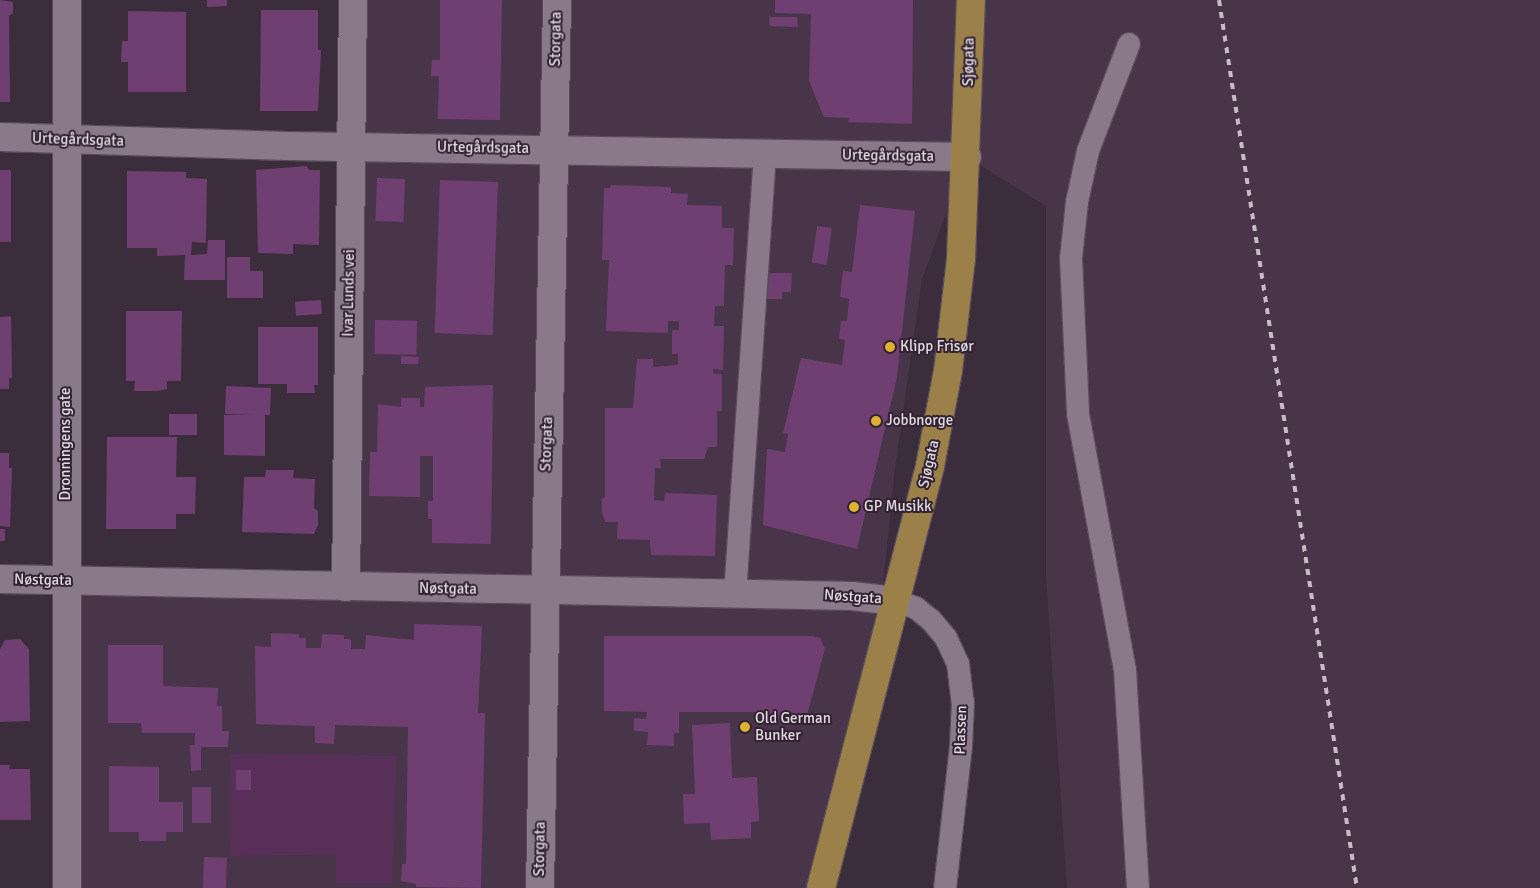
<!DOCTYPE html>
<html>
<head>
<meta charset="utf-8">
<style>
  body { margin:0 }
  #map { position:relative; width:1540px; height:888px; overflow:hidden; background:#3c2d3c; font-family:Signika,sans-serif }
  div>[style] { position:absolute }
  .built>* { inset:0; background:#493549 }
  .green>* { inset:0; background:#582f59 }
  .building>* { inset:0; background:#703f71; transform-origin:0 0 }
  .roads { filter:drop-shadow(1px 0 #584c58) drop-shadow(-1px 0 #584c58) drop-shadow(0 1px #584c58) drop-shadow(0 -1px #584c58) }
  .service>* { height:22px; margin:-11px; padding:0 11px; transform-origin:11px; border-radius:11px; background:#8a798a }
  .minor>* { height:28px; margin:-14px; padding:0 14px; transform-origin:14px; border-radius:14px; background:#8a798a }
  .trunk>* { height:28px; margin:-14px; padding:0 14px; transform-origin:14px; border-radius:14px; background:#9b8149 }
  .rail>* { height:4px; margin-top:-2px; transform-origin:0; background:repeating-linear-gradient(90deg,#c6bcc6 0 6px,transparent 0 12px) }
  .dots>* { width:14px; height:14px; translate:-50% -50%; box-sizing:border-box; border:2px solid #322332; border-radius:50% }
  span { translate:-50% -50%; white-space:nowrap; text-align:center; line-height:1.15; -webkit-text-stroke:4px #322332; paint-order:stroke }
  .street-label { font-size:15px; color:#e2d9e2 }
  .poi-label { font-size:15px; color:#e2d9e2 }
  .left { translate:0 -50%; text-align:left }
</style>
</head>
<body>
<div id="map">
  <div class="built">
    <i style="clip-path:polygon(358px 0,1540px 0,1540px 888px,1067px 888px,1046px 577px,1046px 206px,967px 157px,922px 279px,895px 467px,882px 594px,831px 888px,67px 888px,66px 580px,350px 593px)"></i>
  </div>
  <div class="green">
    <i style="clip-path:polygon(231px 754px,396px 756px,392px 883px,336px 883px,336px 855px,230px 856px)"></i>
  </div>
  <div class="building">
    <i style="clip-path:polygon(0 0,13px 2px,13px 13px,9px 16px,10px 102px,0 102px)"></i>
    <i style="clip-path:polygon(207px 0,227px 0,227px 6px,207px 7px)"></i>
    <i style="clip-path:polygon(440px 0,502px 0,500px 120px,438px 119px,439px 76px,431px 76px,432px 60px,440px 60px)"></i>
    <i style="clip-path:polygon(775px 0,913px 0,912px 124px,848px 122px,849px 118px,824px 117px,809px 81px,811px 14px,775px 13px)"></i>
    <i style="clip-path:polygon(261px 10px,318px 10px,318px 50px,321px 50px,318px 111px,260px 111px)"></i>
    <i style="clip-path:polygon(128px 11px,186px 12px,186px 92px,128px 92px,128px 62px,121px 62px,122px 41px,128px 41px)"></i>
    <i style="clip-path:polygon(769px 17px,797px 17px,798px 27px,770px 26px)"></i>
    <i style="clip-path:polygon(307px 166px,309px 170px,320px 170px,319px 245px,293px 244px,293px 254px,258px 253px,256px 170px)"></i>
    <i style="left:0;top:170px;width:11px;height:72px"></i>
    <i style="clip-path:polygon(127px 171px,186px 172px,186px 178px,207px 179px,206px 243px,192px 242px,191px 255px,207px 254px,208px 240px,225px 240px,225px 280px,184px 280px,185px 255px,157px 256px,157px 248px,127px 248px)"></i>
    <i style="left:377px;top:178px;width:28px;height:43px;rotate:2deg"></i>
    <i style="left:440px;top:180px;width:58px;height:153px;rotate:2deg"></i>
    <i style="clip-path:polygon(611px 185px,671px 187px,671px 193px,688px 194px,687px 205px,722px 206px,722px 228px,734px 228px,733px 265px,725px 265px,724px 306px,715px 306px,714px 326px,724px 326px,723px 370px,713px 369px,713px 374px,722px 374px,722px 411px,717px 411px,717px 447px,708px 447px,704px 459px,660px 459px,661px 468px,655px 468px,654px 500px,664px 501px,665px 493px,717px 495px,715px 556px,651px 555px,650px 540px,617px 539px,618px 522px,605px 522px,602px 513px,602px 499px,605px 497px,605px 408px,633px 408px,637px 359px,653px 359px,653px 367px,678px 365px,678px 354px,672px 354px,672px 330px,679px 330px,679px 321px,668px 321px,668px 333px,606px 331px,609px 260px,602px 260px,604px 188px,610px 188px)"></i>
    <i style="clip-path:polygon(860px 205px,915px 211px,897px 377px,857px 549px,763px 525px,767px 449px,785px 452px,788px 434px,783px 433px,801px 358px,842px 365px,845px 340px,839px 339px,841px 321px,847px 321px,849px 299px,840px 297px,843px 271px,852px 272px)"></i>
    <i style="left:817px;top:226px;width:15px;height:37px;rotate:8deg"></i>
    <i style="clip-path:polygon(227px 257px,250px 257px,250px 271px,263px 271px,263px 298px,227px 298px)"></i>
    <i style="clip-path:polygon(766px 273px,792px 273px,791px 292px,782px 292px,782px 299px,766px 299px)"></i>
    <i style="left:321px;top:300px;width:14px;height:26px;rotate:86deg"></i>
    <i style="clip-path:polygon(126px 311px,182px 311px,181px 381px,167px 381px,167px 389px,158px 391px,134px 391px,135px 381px,126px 381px)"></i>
    <i style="clip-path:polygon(11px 316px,12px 378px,9px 378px,9px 389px,0 389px,0 317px)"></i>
    <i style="left:375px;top:320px;width:42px;height:34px;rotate:1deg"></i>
    <i style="clip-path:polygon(258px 327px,318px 327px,318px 385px,314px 385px,315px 393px,287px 393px,287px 384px,258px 384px)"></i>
    <i style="clip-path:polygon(401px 356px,419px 357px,418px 364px,401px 364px)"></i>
    <i style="clip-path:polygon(493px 385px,491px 544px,432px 543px,432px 519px,428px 519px,428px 501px,433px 501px,433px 456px,420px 456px,420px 497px,369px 496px,370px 452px,377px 452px,378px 404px,401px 407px,401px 398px,420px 398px,420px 407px,424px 407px,425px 387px)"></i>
    <i style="clip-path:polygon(226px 386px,271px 388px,270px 415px,265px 415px,265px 456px,224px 455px,224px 415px,253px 415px,225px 414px)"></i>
    <i style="left:169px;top:414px;width:28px;height:21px"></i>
    <i style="clip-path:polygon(107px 437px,177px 437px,176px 477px,196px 477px,195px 514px,176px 514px,176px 529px,106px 529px)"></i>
    <i style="clip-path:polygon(0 453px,9px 453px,9px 468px,12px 468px,10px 527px,0 526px)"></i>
    <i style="clip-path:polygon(266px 470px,294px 470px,293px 478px,315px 479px,314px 508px,318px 511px,318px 525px,314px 534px,242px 532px,244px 477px,265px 477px)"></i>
    <i style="left:0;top:529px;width:5px;height:12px"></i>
    <i style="clip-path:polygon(414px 624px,482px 626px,478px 713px,485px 713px,481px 888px,416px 887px,416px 884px,401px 881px,402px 864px,406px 864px,408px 727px,335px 725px,334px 744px,315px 743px,315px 726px,256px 724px,255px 646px,271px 647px,271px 633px,299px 634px,299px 638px,306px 638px,306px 648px,321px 648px,322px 634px,344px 635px,344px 639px,351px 639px,351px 649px,365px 649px,366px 635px,414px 640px)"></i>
    <i style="clip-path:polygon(604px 636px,813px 636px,820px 638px,825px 649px,806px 719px,767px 718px,767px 712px,679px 712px,679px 733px,674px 733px,674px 746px,647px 745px,648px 732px,634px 731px,634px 718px,646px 719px,647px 712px,604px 711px)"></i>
    <i style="clip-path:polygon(20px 639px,29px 649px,30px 721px,0 722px,0 649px,5px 640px)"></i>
    <i style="clip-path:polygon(108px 645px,163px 645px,163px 686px,218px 688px,217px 706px,222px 706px,222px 731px,229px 731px,228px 747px,201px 747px,201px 770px,191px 771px,190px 745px,195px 745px,195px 733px,142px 733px,141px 723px,108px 723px)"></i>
    <i style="clip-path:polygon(730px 723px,732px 778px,757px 777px,759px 821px,751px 822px,751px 838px,711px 840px,710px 823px,684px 824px,683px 794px,695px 794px,692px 725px)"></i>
    <i style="clip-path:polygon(0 765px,10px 765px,9px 769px,30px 769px,31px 820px,0 820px)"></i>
    <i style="clip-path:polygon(109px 766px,159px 767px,159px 802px,183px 802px,183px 832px,166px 832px,166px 841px,139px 841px,139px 832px,109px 832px)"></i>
    <i style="left:236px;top:770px;width:15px;height:20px"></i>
    <i style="left:192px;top:787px;width:19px;height:36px"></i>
    <i style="left:204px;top:857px;width:23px;height:31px;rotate:2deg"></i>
  </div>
  <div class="roads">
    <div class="service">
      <i style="left:1129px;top:44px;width:115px;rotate:111deg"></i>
      <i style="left:1088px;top:151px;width:52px;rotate:102.2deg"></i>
      <i style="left:1077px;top:202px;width:56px;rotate:96.1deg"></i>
      <i style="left:1071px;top:258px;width:156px;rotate:87.4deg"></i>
      <i style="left:1078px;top:414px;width:260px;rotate:79.6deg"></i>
      <i style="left:1125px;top:670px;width:218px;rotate:86.6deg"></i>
      <i style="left:735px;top:594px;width:442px;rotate:-86.1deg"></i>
      <i style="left:896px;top:601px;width:21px;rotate:19deg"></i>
      <i style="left:916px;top:608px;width:19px;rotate:39deg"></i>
      <i style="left:931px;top:620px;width:23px;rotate:50deg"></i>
      <i style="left:946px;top:638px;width:29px;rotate:65deg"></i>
      <i style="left:958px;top:664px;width:38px;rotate:83deg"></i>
      <i style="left:963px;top:702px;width:44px;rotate:92.6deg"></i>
      <i style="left:961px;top:746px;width:143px;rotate:96.4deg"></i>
    </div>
    <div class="minor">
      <i style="left:67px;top:0;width:888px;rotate:90deg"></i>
      <i style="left:0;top:137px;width:287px;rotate:1.8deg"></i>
      <i style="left:287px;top:146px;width:680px;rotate:0.93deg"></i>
      <i style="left:0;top:579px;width:852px;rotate:1.14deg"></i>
      <i style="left:852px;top:596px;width:44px;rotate:6.5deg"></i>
      <i style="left:346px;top:587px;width:587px;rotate:-89.32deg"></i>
      <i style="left:540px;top:888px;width:888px;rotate:-88.9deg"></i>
    </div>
    <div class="trunk">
      <i style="left:821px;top:888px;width:436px;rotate:-75.5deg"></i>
      <i style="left:930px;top:466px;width:97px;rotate:-79.3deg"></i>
      <i style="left:948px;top:371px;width:114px;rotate:-83.4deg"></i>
      <i style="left:961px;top:258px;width:258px;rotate:-87.8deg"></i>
    </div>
  </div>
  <div class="rail">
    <i style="left:1219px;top:0;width:899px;rotate:81.17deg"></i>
  </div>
  <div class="dots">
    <i style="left:890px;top:347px;background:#deb133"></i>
    <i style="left:876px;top:421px;background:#deb133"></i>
    <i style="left:854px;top:507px;background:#deb133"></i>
    <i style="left:745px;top:727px;background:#deb133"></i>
  </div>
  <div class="street-label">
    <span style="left:556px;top:39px;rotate:-89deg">Storgata</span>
    <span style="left:969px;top:62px;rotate:-89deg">Sjøgata</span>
    <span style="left:78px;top:140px;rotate:2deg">Urtegårdsgata</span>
    <span style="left:483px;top:148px;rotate:1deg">Urtegårdsgata</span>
    <span style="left:888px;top:156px;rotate:1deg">Urtegårdsgata</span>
    <span style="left:349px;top:293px;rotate:-89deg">Ivar Lunds vei</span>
    <span style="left:66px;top:444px;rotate:-90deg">Dronningens gate</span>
    <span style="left:547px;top:444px;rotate:-88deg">Storgata</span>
    <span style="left:929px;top:464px;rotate:-77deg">Sjøgata</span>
    <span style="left:43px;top:580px;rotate:1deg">Nøstgata</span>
    <span style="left:448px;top:589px;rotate:1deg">Nøstgata</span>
    <span style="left:853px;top:597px;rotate:4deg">Nøstgata</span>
    <span style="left:961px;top:730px;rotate:-88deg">Plassen</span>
    <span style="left:540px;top:849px;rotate:-89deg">Storgata</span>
  </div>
  <div class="poi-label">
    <span class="left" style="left:900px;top:347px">Klipp Frisør</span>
    <span class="left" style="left:886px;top:421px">Jobbnorge</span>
    <span class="left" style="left:864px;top:507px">GP Musikk</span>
    <span class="left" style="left:755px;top:727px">Old German<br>Bunker</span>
  </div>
</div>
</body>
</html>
